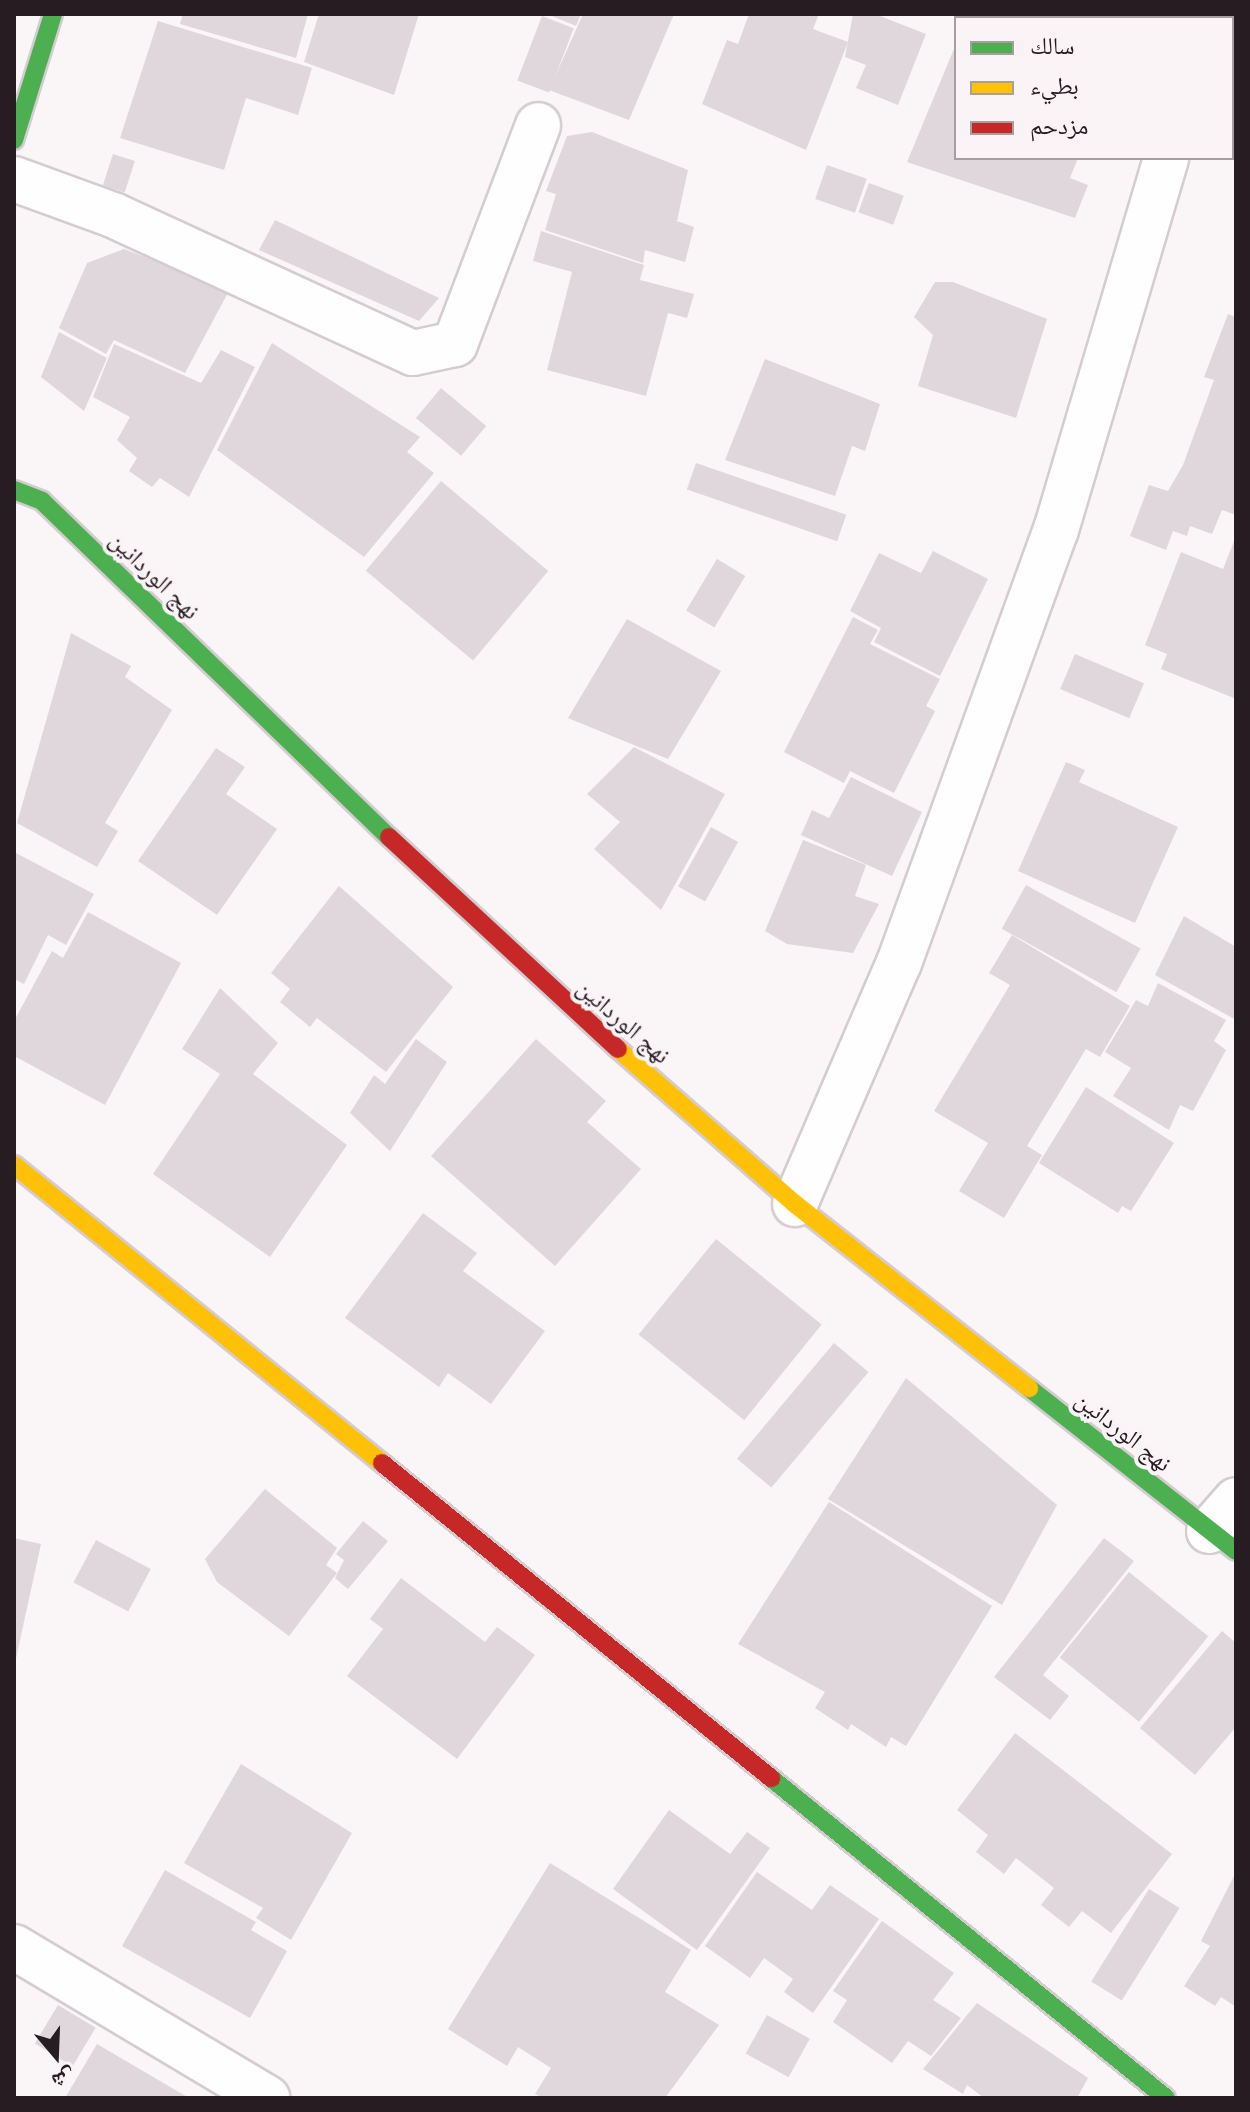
<!DOCTYPE html>
<html>
<head>
<meta charset="utf-8">
<style>
  body { margin:0 }
  #map { position:relative; width:1250px; height:2112px; overflow:hidden; background:#faf5f7; font-family:"Nunito Sans","Noto Naskh Arabic",sans-serif }
  div>[style] { position:absolute }
  .building>* { inset:0; background:#e0d7dc; transform-origin:0 0 }
  .roads { filter:drop-shadow(2px 0 #d4ccd0) drop-shadow(-2px 0 #d4ccd0) drop-shadow(0 2px #d4ccd0) drop-shadow(0 -2px #d4ccd0) }
  .street>* { height:44px; margin:-22px; padding:0 22px; transform-origin:22px; border-radius:22px; background:#fefefe }
  .fast>* { height:18px; margin:-9px; padding:0 9px; transform-origin:9px; border-radius:9px; background:#4caf50 }
  .slow>* { height:18px; margin:-9px; padding:0 9px; transform-origin:9px; border-radius:9px; background:#ffc107 }
  .jam>* { height:18px; margin:-9px; padding:0 9px; transform-origin:9px; border-radius:9px; background:#c62828 }
  span { translate:-50% -50%; white-space:nowrap; text-align:center; line-height:1.15; -webkit-text-stroke:8px #fbf4f7; paint-order:stroke }
  .street-label { font-size:24px; color:#281c23 }
  .frame { position:absolute; inset:0; border:16px solid #281c23; pointer-events:none }
  .legend { position:absolute; left:954px; top:16px; width:280px; height:144px; box-sizing:border-box; background:#fbf4f7; border:2px solid #a79ea2; margin:0; padding:10px 14px; list-style:none; font-size:24px; color:#281c23 }
  .legend li { display:flex; align-items:center; gap:16px; height:40px }
  .legend b { width:40px; border:2px solid #a79ea2 }
  .north { position:absolute; left:16px; top:2016px; width:80px; height:80px; -webkit-text-stroke:6px #fbf4f7; paint-order:stroke; rotate:161deg; font-size:22px; font-weight:700; line-height:32px; text-align:center; color:#281c23 }
  .north::after { content:''; display:block; margin:auto; width:28px; height:36px; background:#281c23; clip-path:polygon(50% 0,100% 100%,50% 72%,0 100%) }
</style>
</head>
<body>
<div id="map">
  <div class="building">
    <i style="clip-path:polygon(183px 14px,308px 14px,296px 58px,180px 24px)"></i>
    <i style="clip-path:polygon(319px 14px,419px 14px,394px 95px,304px 62px)"></i>
    <i style="clip-path:polygon(547px 14px,581px 14px,576px 26px)"></i>
    <i style="clip-path:polygon(583px 14px,674px 14px,629px 120px,549px 90px)"></i>
    <i style="clip-path:polygon(749px 14px,819px 14px,813px 29px,848px 42px,806px 150px,702px 104px,727px 40px,738px 44px)"></i>
    <i style="clip-path:polygon(853px 14px,875px 14px,926px 34px,898px 105px,856px 88px,866px 65px,845px 57px)"></i>
    <i style="left:542px;top:16px;width:34px;height:69px;rotate:21deg"></i>
    <i style="clip-path:polygon(158px 21px,312px 68px,298px 115px,246px 98px,224px 170px,120px 138px)"></i>
    <i style="clip-path:polygon(956px 44px,956px 158px,1078px 158px,1070px 178px,1088px 185px,1075px 218px,907px 162px)"></i>
    <i style="clip-path:polygon(592px 132px,688px 170px,677px 221px,694px 227px,685px 262px,645px 250px,643px 263px,545px 230px,556px 194px,546px 191px,567px 136px)"></i>
    <i style="left:113px;top:154px;width:23px;height:33px;rotate:18deg"></i>
    <i style="left:827px;top:165px;width:42px;height:36px;rotate:19deg"></i>
    <i style="left:869px;top:183px;width:37px;height:31px;rotate:20deg"></i>
    <i style="clip-path:polygon(275px 220px,439px 298px,419px 321px,259px 250px)"></i>
    <i style="clip-path:polygon(541px 231px,644px 265px,640px 280px,694px 294px,687px 318px,668px 313px,646px 396px,547px 370px,572px 272px,533px 261px)"></i>
    <i style="clip-path:polygon(124px 249px,230px 289px,185px 373px,114px 340px,106px 354px,59px 328px,87px 263px)"></i>
    <i style="clip-path:polygon(935px 282px,953px 282px,1047px 319px,1016px 418px,918px 386px,933px 335px,914px 317px)"></i>
    <i style="clip-path:polygon(1228px 314px,1236px 317px,1236px 515px,1222px 510px,1212px 534px,1190px 526px,1187px 536px,1173px 531px,1166px 550px,1130px 536px,1149px 485px,1168px 491px,1183px 465px,1214px 380px,1204px 377px)"></i>
    <i style="clip-path:polygon(59px 332px,107px 358px,84px 411px,41px 377px)"></i>
    <i style="clip-path:polygon(272px 343px,420px 437px,407px 452px,434px 473px,364px 557px,217px 450px)"></i>
    <i style="clip-path:polygon(114px 344px,201px 383px,221px 350px,255px 367px,189px 497px,160px 478px,152px 487px,129px 471px,137px 458px,117px 440px,130px 417px,93px 397px)"></i>
    <i style="clip-path:polygon(765px 359px,880px 404px,865px 451px,852px 446px,835px 496px,725px 460px)"></i>
    <i style="left:441px;top:388px;width:59px;height:39px;rotate:40deg"></i>
    <i style="left:696px;top:463px;width:159px;height:28px;rotate:19deg"></i>
    <i style="left:441px;top:481px;width:140px;height:117px;rotate:40deg"></i>
    <i style="clip-path:polygon(1236px 536px,1236px 693px,1234px 698px,1161px 669px,1167px 654px,1145px 645px,1181px 552px,1223px 569px)"></i>
    <i style="clip-path:polygon(933px 551px,988px 579px,940px 676px,874px 642px,881px 628px,850px 611px,879px 553px,921px 573px)"></i>
    <i style="left:717px;top:559px;width:33px;height:60px;rotate:31deg"></i>
    <i style="clip-path:polygon(853px 617px,878px 630px,870px 644px,940px 679px,926px 706px,935px 711px,894px 793px,850px 771px,844px 783px,784px 752px)"></i>
    <i style="clip-path:polygon(627px 619px,721px 671px,668px 759px,568px 718px)"></i>
    <i style="clip-path:polygon(71px 633px,131px 666px,125px 677px,172px 710px,105px 823px,118px 831px,97px 867px,17px 823px)"></i>
    <i style="left:1075px;top:654px;width:75px;height:38px;rotate:23deg"></i>
    <i style="clip-path:polygon(634px 747px,725px 794px,661px 910px,594px 849px,620px 822px,587px 794px)"></i>
    <i style="clip-path:polygon(216px 748px,245px 767px,226px 794px,277px 829px,217px 915px,138px 861px)"></i>
    <i style="clip-path:polygon(1066px 762px,1085px 770px,1079px 782px,1178px 827px,1135px 923px,1018px 871px)"></i>
    <i style="clip-path:polygon(851px 777px,922px 812px,892px 876px,801px 835px,812px 810px,829px 818px)"></i>
    <i style="left:711px;top:827px;width:31px;height:68px;rotate:29deg"></i>
    <i style="clip-path:polygon(803px 840px,866px 865px,855px 896px,879px 904px,853px 953px,787px 944px,765px 931px)"></i>
    <i style="clip-path:polygon(14px 852px,94px 894px,66px 945px,48px 935px,24px 984px,14px 979px)"></i>
    <i style="left:1026px;top:885px;width:131px;height:50px;rotate:29deg"></i>
    <i style="clip-path:polygon(339px 886px,453px 987px,386px 1072px,317px 1018px,310px 1027px,280px 1002px,290px 989px,271px 973px)"></i>
    <i style="clip-path:polygon(88px 912px,181px 963px,105px 1105px,14px 1056px,14px 1021px,52px 951px,63px 958px)"></i>
    <i style="clip-path:polygon(1184px 916px,1236px 947px,1236px 1020px,1155px 975px)"></i>
    <i style="clip-path:polygon(1012px 935px,1130px 1006px,1100px 1057px,1086px 1049px,1027px 1146px,1042px 1155px,1004px 1218px,959px 1191px,988px 1143px,934px 1111px,1010px 985px,989px 973px)"></i>
    <i style="clip-path:polygon(1158px 983px,1226px 1020px,1214px 1041px,1226px 1050px,1193px 1111px,1180px 1105px,1169px 1130px,1113px 1096px,1131px 1068px,1105px 1052px,1136px 1000px,1148px 1006px)"></i>
    <i style="clip-path:polygon(220px 988px,278px 1043px,253px 1074px,347px 1145px,270px 1257px,153px 1174px,220px 1074px,182px 1049px)"></i>
    <i style="clip-path:polygon(416px 1039px,447px 1062px,390px 1151px,350px 1113px,374px 1075px,385px 1084px)"></i>
    <i style="clip-path:polygon(536px 1039px,606px 1101px,587px 1122px,641px 1169px,555px 1266px,431px 1156px)"></i>
    <i style="clip-path:polygon(1086px 1087px,1174px 1143px,1131px 1211px,1122px 1206px,1118px 1213px,1039px 1163px)"></i>
    <i style="clip-path:polygon(423px 1213px,477px 1253px,463px 1271px,545px 1331px,491px 1404px,448px 1373px,439px 1387px,345px 1318px)"></i>
    <i style="left:716px;top:1239px;width:136px;height:123px;rotate:39deg"></i>
    <i style="left:834px;top:1343px;width:45px;height:151px;rotate:40deg"></i>
    <i style="clip-path:polygon(906px 1378px,1057px 1505px,1002px 1605px,828px 1499px)"></i>
    <i style="clip-path:polygon(265px 1489px,337px 1548px,326px 1565px,337px 1573px,289px 1636px,217px 1582px,205px 1559px)"></i>
    <i style="clip-path:polygon(829px 1502px,992px 1606px,906px 1746px,891px 1737px,886px 1747px,851px 1724px,848px 1730px,815px 1708px,825px 1692px,738px 1644px)"></i>
    <i style="clip-path:polygon(363px 1521px,388px 1541px,348px 1589px,335px 1578px,344px 1560px,336px 1554px)"></i>
    <i style="clip-path:polygon(14px 1538px,41px 1544px,15px 1663px,14px 1663px)"></i>
    <i style="clip-path:polygon(1104px 1538px,1134px 1561px,1043px 1675px,1069px 1696px,1050px 1720px,994px 1677px)"></i>
    <i style="left:96px;top:1540px;width:62px;height:48px;rotate:28deg"></i>
    <i style="left:1129px;top:1572px;width:102px;height:110px;rotate:39deg"></i>
    <i style="clip-path:polygon(401px 1578px,485px 1642px,497px 1627px,535px 1655px,457px 1759px,347px 1676px,383px 1629px,370px 1619px)"></i>
    <i style="clip-path:polygon(1222px 1631px,1236px 1643px,1236px 1727px,1195px 1775px,1140px 1728px)"></i>
    <i style="clip-path:polygon(1015px 1733px,1172px 1854px,1111px 1933px,1082px 1911px,1069px 1927px,1041px 1905px,1054px 1888px,1016px 1858px,1004px 1874px,976px 1852px,988px 1835px,957px 1810px)"></i>
    <i style="clip-path:polygon(241px 1764px,352px 1833px,291px 1940px,256px 1918px,263px 1908px,184px 1863px)"></i>
    <i style="clip-path:polygon(669px 1810px,730px 1854px,747px 1832px,770px 1848px,697px 1950px,613px 1889px)"></i>
    <i style="clip-path:polygon(550px 1863px,691px 1950px,665px 1992px,719px 2025px,665px 2098px,543px 2098px,535px 2094px,551px 2068px,518px 2047px,507px 2066px,448px 2029px)"></i>
    <i style="clip-path:polygon(165px 1870px,256px 1922px,251px 1930px,287px 1951px,250px 2018px,122px 1946px)"></i>
    <i style="clip-path:polygon(757px 1872px,812px 1910px,830px 1885px,879px 1919px,813px 2013px,784px 1992px,793px 1979px,764px 1958px,750px 1978px,705px 1946px)"></i>
    <i style="clip-path:polygon(1236px 1872px,1236px 2007px,1221px 1997px,1215px 2006px,1184px 1986px,1210px 1946px,1201px 1941px)"></i>
    <i style="left:1149px;top:1889px;width:36px;height:109px;rotate:32deg"></i>
    <i style="clip-path:polygon(882px 1921px,954px 1973px,933px 2000px,961px 2018px,931px 2056px,908px 2041px,892px 2063px,833px 2022px,847px 2000px,833px 1991px)"></i>
    <i style="clip-path:polygon(977px 2003px,1088px 2078px,1077px 2098px,984px 2098px,967px 2085px,963px 2094px,923px 2069px)"></i>
    <i style="left:58px;top:2005px;width:44px;height:45px;rotate:31deg"></i>
    <i style="left:767px;top:2015px;width:49px;height:44px;rotate:29deg"></i>
    <i style="clip-path:polygon(97px 2044px,189px 2098px,65px 2098px)"></i>
  </div>
  <div class="roads">
    <div class="street">
      <i style="left:1195px;top:14px;width:7px;rotate:34deg"></i>
      <i style="left:1232px;top:31px;width:4px;rotate:27deg"></i>
      <i style="left:14px;top:179px;width:105px;rotate:20deg"></i>
      <i style="left:113px;top:215px;width:330px;rotate:24.7deg"></i>
      <i style="left:413px;top:353px;width:43px;rotate:-12.1deg"></i>
      <i style="left:455px;top:344px;width:234px;rotate:-69.2deg"></i>
      <i style="left:795px;top:1204px;width:262px;rotate:-66.7deg"></i>
      <i style="left:899px;top:963px;width:461px;rotate:-70.1deg"></i>
      <i style="left:1056px;top:530px;width:388px;rotate:-73.5deg"></i>
      <i style="left:1209px;top:1531px;width:41px;rotate:-48.9deg"></i>
      <i style="left:14px;top:1947px;width:295px;rotate:30.8deg"></i>
    </div>
    <div class="fast">
      <i style="left:14px;top:140px;width:132px;rotate:-72.8deg"></i>
      <i style="left:14px;top:490px;width:30px;rotate:21deg"></i>
      <i style="left:42px;top:501px;width:483px;rotate:44.1deg"></i>
      <i style="left:1029px;top:1388px;width:263px;rotate:38.2deg"></i>
      <i style="left:771px;top:1778px;width:508px;rotate:39.01deg"></i>
    </div>
    <div class="slow">
      <i style="left:618px;top:1049px;width:235px;rotate:41.2deg"></i>
      <i style="left:795px;top:1204px;width:298px;rotate:38.2deg"></i>
      <i style="left:14px;top:1165px;width:474px;rotate:39deg"></i>
    </div>
    <div class="jam">
      <i style="left:389px;top:837px;width:312px;rotate:42.8deg"></i>
      <i style="left:382px;top:1463px;width:501px;rotate:39deg"></i>
    </div>
  </div>
  <div class="street-label">
    <span style="left:154px;top:576px;rotate:44deg">نهج الوردانين</span>
    <span style="left:623px;top:1022px;rotate:41deg">نهج الوردانين</span>
    <span style="left:1123px;top:1432px;rotate:38deg">نهج الوردانين</span>
  </div>
  <div class="frame"></div>
  <ul class="legend">
  <li><b style="height:10px;background:#4caf50"></b>سالك</li>
  <li><b style="height:10px;background:#ffc107"></b>بطيء</li>
  <li><b style="height:10px;background:#c62828"></b>مزدحم</li>
  </ul>
  <div class="north">ش</div>
</div>
</body>
</html>
